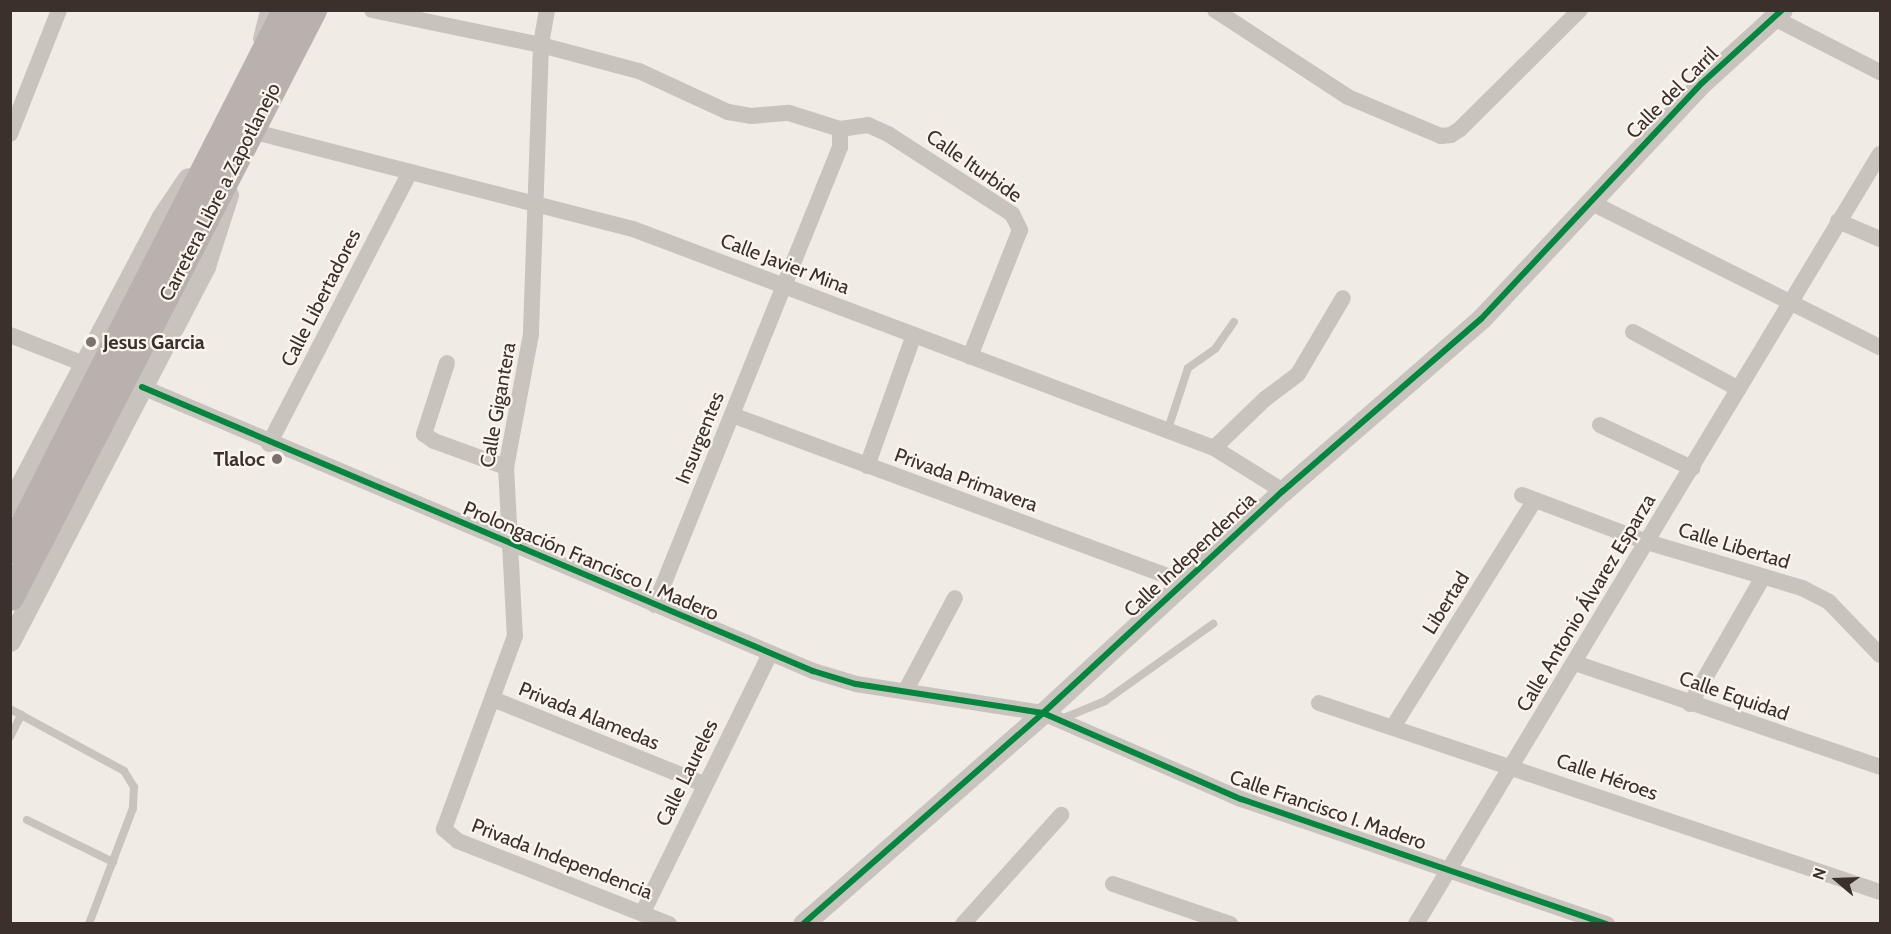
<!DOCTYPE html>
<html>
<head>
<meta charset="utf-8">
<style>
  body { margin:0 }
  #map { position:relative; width:1891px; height:934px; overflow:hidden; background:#f0ebe5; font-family:Cabin,sans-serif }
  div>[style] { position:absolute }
  .service>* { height:8px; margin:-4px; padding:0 4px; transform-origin:4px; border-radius:4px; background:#c9c3be }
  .minor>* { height:16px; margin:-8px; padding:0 8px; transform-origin:8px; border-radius:8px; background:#c9c3be }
  .tertiary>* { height:21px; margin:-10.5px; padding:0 10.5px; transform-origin:10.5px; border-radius:10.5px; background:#c9c3be }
  .primary>* { height:27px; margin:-13.5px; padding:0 13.5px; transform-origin:13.5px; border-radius:13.5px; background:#b8b1ad }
  .cycleway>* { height:6px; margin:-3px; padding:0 3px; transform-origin:3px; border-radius:3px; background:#00873e }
  .dots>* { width:16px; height:16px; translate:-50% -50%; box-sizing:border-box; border:3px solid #fbf5ee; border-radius:50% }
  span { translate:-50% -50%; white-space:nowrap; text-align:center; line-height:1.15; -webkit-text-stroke:4.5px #fbf5ee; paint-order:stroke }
  .street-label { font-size:20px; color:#3b302b }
  .poi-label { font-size:20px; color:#3b302b; font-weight:700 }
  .left { translate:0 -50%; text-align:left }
  .right { translate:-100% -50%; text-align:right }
  .frame { position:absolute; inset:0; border:12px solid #3b302b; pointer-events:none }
  .north { position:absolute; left:1807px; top:850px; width:60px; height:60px; -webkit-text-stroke:4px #fbf5ee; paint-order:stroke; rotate:289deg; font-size:16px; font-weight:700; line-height:24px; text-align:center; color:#3b302b }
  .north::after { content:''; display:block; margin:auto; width:21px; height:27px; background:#3b302b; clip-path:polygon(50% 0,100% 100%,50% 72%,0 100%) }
</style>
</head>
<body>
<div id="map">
  <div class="service">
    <i style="left:1167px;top:432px;width:67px;rotate:-71.8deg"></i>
    <i style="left:1188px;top:368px;width:33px;rotate:-35deg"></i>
    <i style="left:1215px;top:349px;width:33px;rotate:-55deg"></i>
    <i style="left:10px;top:709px;width:130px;rotate:28.5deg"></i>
    <i style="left:124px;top:771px;width:19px;rotate:58deg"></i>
    <i style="left:134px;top:787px;width:21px;rotate:93deg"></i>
    <i style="left:133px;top:808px;width:124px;rotate:110.8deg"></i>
    <i style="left:1059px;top:720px;width:50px;rotate:-22.4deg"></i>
    <i style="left:1105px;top:701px;width:133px;rotate:-35.5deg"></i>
    <i style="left:10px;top:737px;width:25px;rotate:-63deg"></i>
    <i style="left:27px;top:820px;width:96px;rotate:26deg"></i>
  </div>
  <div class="minor">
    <i style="left:372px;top:10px;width:173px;rotate:11.7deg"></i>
    <i style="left:541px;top:45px;width:101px;rotate:14.9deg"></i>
    <i style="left:639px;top:71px;width:98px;rotate:24.7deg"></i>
    <i style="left:728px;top:112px;width:23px;rotate:10deg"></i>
    <i style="left:751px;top:116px;width:38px;rotate:-5deg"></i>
    <i style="left:789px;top:113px;width:53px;rotate:17.4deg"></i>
    <i style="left:547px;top:10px;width:36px;rotate:100deg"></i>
    <i style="left:541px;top:45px;width:289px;rotate:92deg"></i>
    <i style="left:531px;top:334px;width:135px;rotate:100.6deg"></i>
    <i style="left:506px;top:467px;width:169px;rotate:87deg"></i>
    <i style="left:515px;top:636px;width:206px;rotate:110.2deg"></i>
    <i style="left:444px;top:829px;width:18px;rotate:41deg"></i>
    <i style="left:458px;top:841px;width:227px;rotate:21.5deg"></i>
    <i style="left:1215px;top:10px;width:159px;rotate:33.2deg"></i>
    <i style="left:1348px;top:97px;width:101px;rotate:22.8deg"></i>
    <i style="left:1441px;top:136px;width:10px;rotate:-6deg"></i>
    <i style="left:1451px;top:135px;width:11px;rotate:-34deg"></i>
    <i style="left:1460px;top:129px;width:169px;rotate:-44.8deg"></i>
    <i style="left:1774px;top:18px;width:119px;rotate:27deg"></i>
    <i style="left:261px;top:39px;width:30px;rotate:-76deg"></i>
    <i style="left:840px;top:129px;width:28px;rotate:-8deg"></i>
    <i style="left:868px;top:125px;width:22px;rotate:24deg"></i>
    <i style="left:888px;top:134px;width:148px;rotate:32.8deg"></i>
    <i style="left:1012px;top:214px;width:18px;rotate:63deg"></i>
    <i style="left:1020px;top:230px;width:136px;rotate:111.6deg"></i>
    <i style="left:251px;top:131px;width:394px;rotate:14.4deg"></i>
    <i style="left:633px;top:229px;width:621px;rotate:20.65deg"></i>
    <i style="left:1214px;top:448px;width:81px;rotate:31.9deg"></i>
    <i style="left:10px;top:134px;width:133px;rotate:-68.4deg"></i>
    <i style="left:1590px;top:202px;width:324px;rotate:26.6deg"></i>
    <i style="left:1838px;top:221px;width:46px;rotate:23.2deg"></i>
    <i style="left:1633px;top:332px;width:120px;rotate:28.3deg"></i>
    <i style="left:10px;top:335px;width:79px;rotate:21.4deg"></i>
    <i style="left:447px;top:363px;width:75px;rotate:107.9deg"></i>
    <i style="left:424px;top:434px;width:12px;rotate:35deg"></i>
    <i style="left:434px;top:441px;width:77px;rotate:19.9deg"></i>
    <i style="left:142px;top:387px;width:729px;rotate:22.94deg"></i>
    <i style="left:813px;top:671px;width:45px;rotate:16.8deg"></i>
    <i style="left:856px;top:684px;width:189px;rotate:8.8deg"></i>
    <i style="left:1043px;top:713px;width:216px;rotate:23.5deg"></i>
    <i style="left:1241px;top:799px;width:387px;rotate:18.9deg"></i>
    <i style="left:732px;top:415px;width:483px;rotate:20.3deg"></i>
    <i style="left:1600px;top:425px;width:102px;rotate:25.1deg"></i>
    <i style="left:269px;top:444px;width:306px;rotate:-62.6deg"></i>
    <i style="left:1214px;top:448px;width:71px;rotate:-43.9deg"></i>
    <i style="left:1265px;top:399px;width:41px;rotate:-37.1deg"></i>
    <i style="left:1298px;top:374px;width:88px;rotate:-59.4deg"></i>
    <i style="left:867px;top:466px;width:139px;rotate:-70.3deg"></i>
    <i style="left:1522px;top:495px;width:134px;rotate:20.6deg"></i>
    <i style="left:1647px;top:542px;width:162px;rotate:16.5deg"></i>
    <i style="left:1802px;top:588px;width:30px;rotate:27deg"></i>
    <i style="left:1829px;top:602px;width:74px;rotate:46.1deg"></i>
    <i style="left:655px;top:605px;width:494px;rotate:-68deg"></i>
    <i style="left:840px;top:147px;width:18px;rotate:-90deg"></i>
    <i style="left:1575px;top:663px;width:322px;rotate:18.8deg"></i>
    <i style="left:906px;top:690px;width:104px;rotate:-62deg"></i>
    <i style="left:493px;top:699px;width:227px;rotate:22deg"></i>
    <i style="left:1319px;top:703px;width:592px;rotate:18.62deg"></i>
    <i style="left:1690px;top:704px;width:146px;rotate:-60.1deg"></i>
    <i style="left:1393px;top:727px;width:266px;rotate:-58deg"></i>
    <i style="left:1113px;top:884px;width:124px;rotate:18.9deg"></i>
    <i style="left:643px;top:912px;width:288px;rotate:-63.8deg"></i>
    <i style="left:963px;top:924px;width:147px;rotate:-48deg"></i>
    <i style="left:1416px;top:924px;width:899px;rotate:-58.93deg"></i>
  </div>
  <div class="tertiary">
    <i style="left:10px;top:505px;width:324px;rotate:-62.2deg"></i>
    <i style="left:161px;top:218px;width:48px;rotate:-56deg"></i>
    <i style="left:10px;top:641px;width:423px;rotate:-62.5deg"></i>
    <i style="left:205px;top:266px;width:75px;rotate:-72.1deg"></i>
    <i style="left:803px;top:924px;width:320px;rotate:-41.3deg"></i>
    <i style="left:1043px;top:713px;width:327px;rotate:-42.8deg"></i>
    <i style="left:1283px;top:491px;width:262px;rotate:-41deg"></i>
    <i style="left:1481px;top:319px;width:323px;rotate:-46.9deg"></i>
    <i style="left:1702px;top:83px;width:108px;rotate:-42.4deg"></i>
  </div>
  <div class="primary">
    <i style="left:10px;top:550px;width:606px;rotate:-63.01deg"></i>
    <i style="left:10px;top:597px;width:661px;rotate:-62.7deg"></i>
  </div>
  <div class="cycleway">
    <i style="left:142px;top:387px;width:729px;rotate:22.94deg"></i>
    <i style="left:813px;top:671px;width:45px;rotate:16.8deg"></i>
    <i style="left:856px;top:684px;width:189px;rotate:8.8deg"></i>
    <i style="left:1043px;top:713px;width:216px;rotate:23.5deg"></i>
    <i style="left:1241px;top:799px;width:387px;rotate:18.9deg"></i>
    <i style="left:803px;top:924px;width:320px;rotate:-41.3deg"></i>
    <i style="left:1043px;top:713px;width:327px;rotate:-42.8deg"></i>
    <i style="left:1283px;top:491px;width:262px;rotate:-41deg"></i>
    <i style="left:1481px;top:319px;width:323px;rotate:-46.9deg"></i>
    <i style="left:1702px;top:83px;width:108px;rotate:-42.4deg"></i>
  </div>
  <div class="dots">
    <i style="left:91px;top:342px;background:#7a716c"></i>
    <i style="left:277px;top:459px;background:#7a716c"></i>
  </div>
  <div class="street-label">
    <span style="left:1672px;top:93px;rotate:-45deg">Calle del Carril</span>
    <span style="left:974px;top:166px;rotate:35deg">Calle Iturbide</span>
    <span style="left:220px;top:192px;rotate:-63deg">Carretera Libre a Zapotlanejo</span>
    <span style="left:785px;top:264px;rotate:21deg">Calle Javier Mina</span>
    <span style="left:321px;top:298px;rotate:-63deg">Calle Libertadores</span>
    <span style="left:498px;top:405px;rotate:-80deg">Calle Gigantera</span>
    <span style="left:700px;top:438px;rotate:-68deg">Insurgentes</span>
    <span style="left:966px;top:480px;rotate:20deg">Privada Primavera</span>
    <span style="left:1734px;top:546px;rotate:17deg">Calle Libertad</span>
    <span style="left:1190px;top:555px;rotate:-43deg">Calle Independencia</span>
    <span style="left:591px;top:561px;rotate:23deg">Prolongación Francisco I. Madero</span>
    <span style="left:1446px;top:603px;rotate:-58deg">Libertad</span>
    <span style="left:1586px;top:603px;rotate:-59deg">Calle Antonio Álvarez Esparza</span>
    <span style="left:1734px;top:696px;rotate:19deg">Calle Equidad</span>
    <span style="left:589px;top:716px;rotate:22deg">Privada Alamedas</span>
    <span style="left:687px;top:773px;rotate:-64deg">Calle Laureles</span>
    <span style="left:1607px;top:777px;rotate:19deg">Calle Héroes</span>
    <span style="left:1328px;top:810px;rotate:19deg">Calle Francisco I. Madero</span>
    <span style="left:562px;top:859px;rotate:21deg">Privada Independencia</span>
  </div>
  <div class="poi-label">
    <span class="left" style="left:103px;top:342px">Jesus Garcia</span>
    <span class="right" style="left:265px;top:459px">Tlaloc</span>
  </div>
  <div class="frame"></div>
  <div class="north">N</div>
</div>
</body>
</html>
